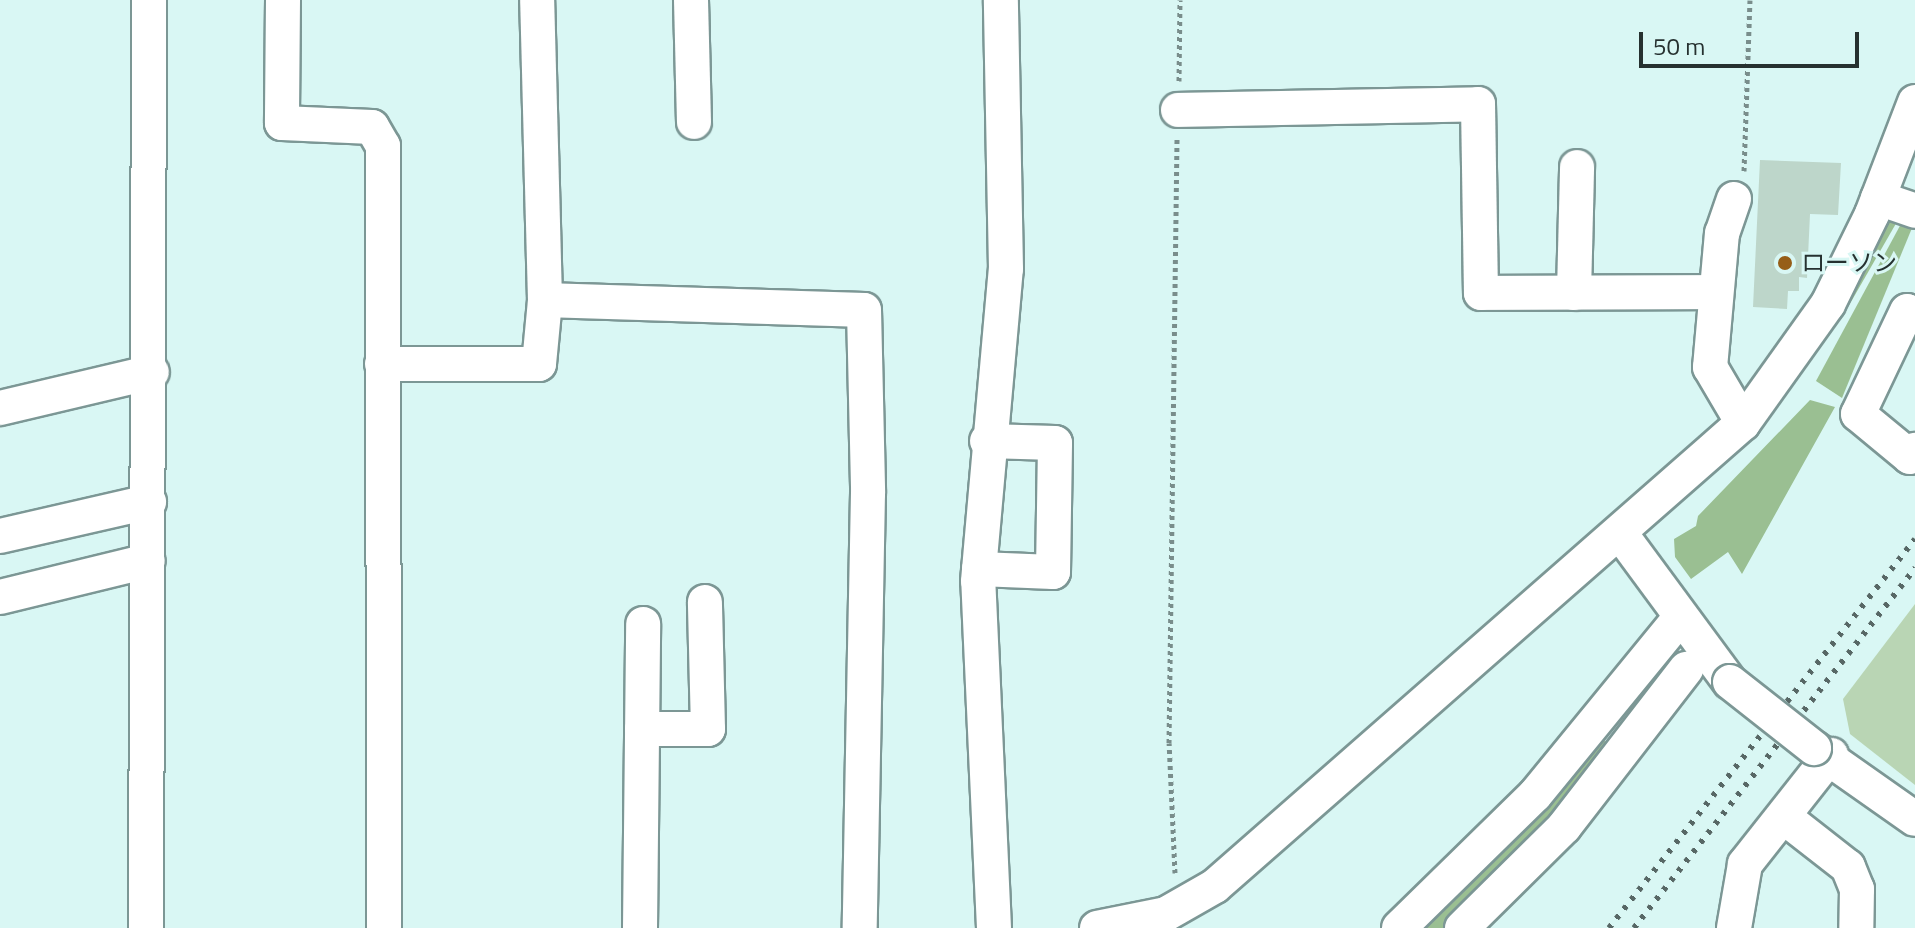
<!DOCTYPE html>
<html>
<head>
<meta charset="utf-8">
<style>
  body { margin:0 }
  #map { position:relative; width:1915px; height:928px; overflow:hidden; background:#d9f7f4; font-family:"Titillium Web","Noto Sans JP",sans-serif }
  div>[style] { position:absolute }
  .green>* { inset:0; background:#b9d5b4 }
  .forest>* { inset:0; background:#9abf92 }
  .building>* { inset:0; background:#bdd6ca }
  .path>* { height:5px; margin-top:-2.5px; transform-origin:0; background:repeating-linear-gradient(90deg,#798d8b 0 4px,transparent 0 8px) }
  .roads { filter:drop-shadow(2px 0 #7c9795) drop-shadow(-2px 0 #7c9795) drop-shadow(0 2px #7c9795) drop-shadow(0 -2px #7c9795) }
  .minor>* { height:34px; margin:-17px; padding:0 17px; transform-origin:17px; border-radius:17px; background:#fff }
  .rail>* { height:6px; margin-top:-3px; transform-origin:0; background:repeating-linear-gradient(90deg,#576765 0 4px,transparent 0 12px) }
  .bridges { filter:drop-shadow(2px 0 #7c9795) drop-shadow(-2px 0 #7c9795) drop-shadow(0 2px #7c9795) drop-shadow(0 -2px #7c9795) }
  .minor-bridge>* { height:34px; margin:-17px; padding:0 17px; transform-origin:17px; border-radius:17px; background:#fff }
  .dots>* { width:22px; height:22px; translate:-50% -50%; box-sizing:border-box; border:4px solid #d9f7f4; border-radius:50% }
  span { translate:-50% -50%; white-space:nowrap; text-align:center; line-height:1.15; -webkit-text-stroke:6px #d9f7f4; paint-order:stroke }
  .poi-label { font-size:24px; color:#263130 }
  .left { translate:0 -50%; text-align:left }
  .scale { position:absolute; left:1639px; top:32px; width:220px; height:36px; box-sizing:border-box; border:4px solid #263130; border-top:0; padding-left:10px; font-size:24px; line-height:28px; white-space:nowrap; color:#263130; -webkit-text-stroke:6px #d9f7f4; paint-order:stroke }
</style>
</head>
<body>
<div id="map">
  <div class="green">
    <i style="clip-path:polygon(1915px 604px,1915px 785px,1850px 734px,1843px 699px)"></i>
  </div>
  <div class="forest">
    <i style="clip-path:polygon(1889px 216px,1898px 220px,1844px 314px,1841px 309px)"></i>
    <i style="clip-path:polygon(1902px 222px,1912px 228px,1842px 398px,1816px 381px)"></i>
    <i style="clip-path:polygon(1810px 400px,1835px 407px,1742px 574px,1728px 552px,1691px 579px,1675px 557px,1674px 539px,1696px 526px,1698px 516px)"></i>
    <i style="clip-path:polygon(1601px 738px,1617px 751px,1452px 928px,1419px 928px)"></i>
  </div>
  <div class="building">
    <i style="clip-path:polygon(1760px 160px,1841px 163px,1838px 215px,1810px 214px,1807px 278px,1799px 277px,1799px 291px,1788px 291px,1787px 309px,1753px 307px)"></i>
  </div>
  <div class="path">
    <i style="left:1179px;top:81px;width:81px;rotate:-89.3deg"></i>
    <i style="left:1744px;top:171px;width:171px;rotate:-88deg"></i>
    <i style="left:1175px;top:873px;width:130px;rotate:-92.6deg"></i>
    <i style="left:1169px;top:743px;width:604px;rotate:-89.24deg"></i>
  </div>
  <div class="roads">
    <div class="minor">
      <i style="left:283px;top:0;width:123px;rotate:90.5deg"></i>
      <i style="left:282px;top:123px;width:90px;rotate:2.5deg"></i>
      <i style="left:372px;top:127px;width:22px;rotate:60deg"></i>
      <i style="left:383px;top:146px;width:782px;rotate:89.93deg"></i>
      <i style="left:691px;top:0;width:122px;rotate:88.6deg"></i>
      <i style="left:1178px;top:110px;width:300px;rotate:-1.1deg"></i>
      <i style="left:1478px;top:104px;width:189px;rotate:89.1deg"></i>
      <i style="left:1481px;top:293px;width:235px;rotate:-0.2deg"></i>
      <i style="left:1878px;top:198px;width:39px;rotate:19deg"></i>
      <i style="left:1734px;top:199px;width:36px;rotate:109deg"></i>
      <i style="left:1722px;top:233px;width:135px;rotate:95.1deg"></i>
      <i style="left:1710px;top:367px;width:65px;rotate:59.5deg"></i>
      <i style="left:1574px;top:293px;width:126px;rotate:-88.6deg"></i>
      <i style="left:545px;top:300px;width:319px;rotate:1.8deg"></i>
      <i style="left:864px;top:310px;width:183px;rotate:88.7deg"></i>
      <i style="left:868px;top:493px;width:435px;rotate:91.1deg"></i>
      <i style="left:1915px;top:316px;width:9px;rotate:-148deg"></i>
      <i style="left:1907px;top:311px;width:114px;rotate:115.4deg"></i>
      <i style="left:1858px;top:414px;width:67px;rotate:39.6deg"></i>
      <i style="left:1910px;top:457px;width:9px;rotate:-54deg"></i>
      <i style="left:382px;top:364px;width:157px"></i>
      <i style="left:539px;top:364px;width:64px;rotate:-84.6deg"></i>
      <i style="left:545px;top:300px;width:300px;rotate:-91.5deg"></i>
      <i style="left:0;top:408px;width:156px;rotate:-13.3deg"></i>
      <i style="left:1620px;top:533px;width:185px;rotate:53.6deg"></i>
      <i style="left:0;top:536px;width:153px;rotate:-12.9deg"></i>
      <i style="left:979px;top:569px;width:74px;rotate:2.3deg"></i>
      <i style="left:1053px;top:572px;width:129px;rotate:-89.1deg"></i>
      <i style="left:1055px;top:443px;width:68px;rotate:-178.3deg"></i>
      <i style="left:0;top:597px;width:152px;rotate:-13.7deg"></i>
      <i style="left:642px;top:729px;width:66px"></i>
      <i style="left:708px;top:729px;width:127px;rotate:-91.4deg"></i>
      <i style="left:1814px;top:748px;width:123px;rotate:35.1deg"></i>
      <i style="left:1784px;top:817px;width:81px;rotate:38deg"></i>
      <i style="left:1848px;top:867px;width:24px;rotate:68deg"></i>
      <i style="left:1857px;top:889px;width:39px;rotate:91deg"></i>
      <i style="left:146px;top:928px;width:928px;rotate:-89.81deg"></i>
      <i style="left:640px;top:928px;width:304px;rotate:-89.4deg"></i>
      <i style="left:994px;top:928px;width:347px;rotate:-92.6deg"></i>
      <i style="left:978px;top:581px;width:313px;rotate:-84.9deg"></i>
      <i style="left:1006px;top:269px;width:269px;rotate:-91.1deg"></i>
      <i style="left:1097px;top:928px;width:70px;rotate:-11.5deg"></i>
      <i style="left:1166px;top:914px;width:56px;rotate:-29.7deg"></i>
      <i style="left:1215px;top:886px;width:702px;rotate:-41.25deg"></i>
      <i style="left:1743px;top:423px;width:146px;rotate:-54.5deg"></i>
      <i style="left:1828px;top:304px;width:100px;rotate:-63.9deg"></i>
      <i style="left:1872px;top:214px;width:120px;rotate:-69deg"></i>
      <i style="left:1399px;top:928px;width:190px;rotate:-44.4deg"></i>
      <i style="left:1535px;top:795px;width:229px;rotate:-50.7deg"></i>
      <i style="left:1462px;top:928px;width:144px;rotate:-44.7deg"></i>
      <i style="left:1564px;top:827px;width:200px;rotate:-52.3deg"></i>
      <i style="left:1734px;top:928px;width:65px;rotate:-80.2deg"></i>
      <i style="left:1745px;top:864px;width:139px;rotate:-51.7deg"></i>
    </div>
  </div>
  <div class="rail">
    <i style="left:1609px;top:928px;width:495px;rotate:-51.8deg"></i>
    <i style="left:1634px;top:928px;width:457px;rotate:-52deg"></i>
  </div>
  <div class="bridges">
    <div class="minor-bridge">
      <i style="left:1730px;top:682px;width:107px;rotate:38.2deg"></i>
    </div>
  </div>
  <div class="dots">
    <i style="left:1785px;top:263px;background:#965e18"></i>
  </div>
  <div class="poi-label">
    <span class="left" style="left:1801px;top:263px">ローソン</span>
  </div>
  <div class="scale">50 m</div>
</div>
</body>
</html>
